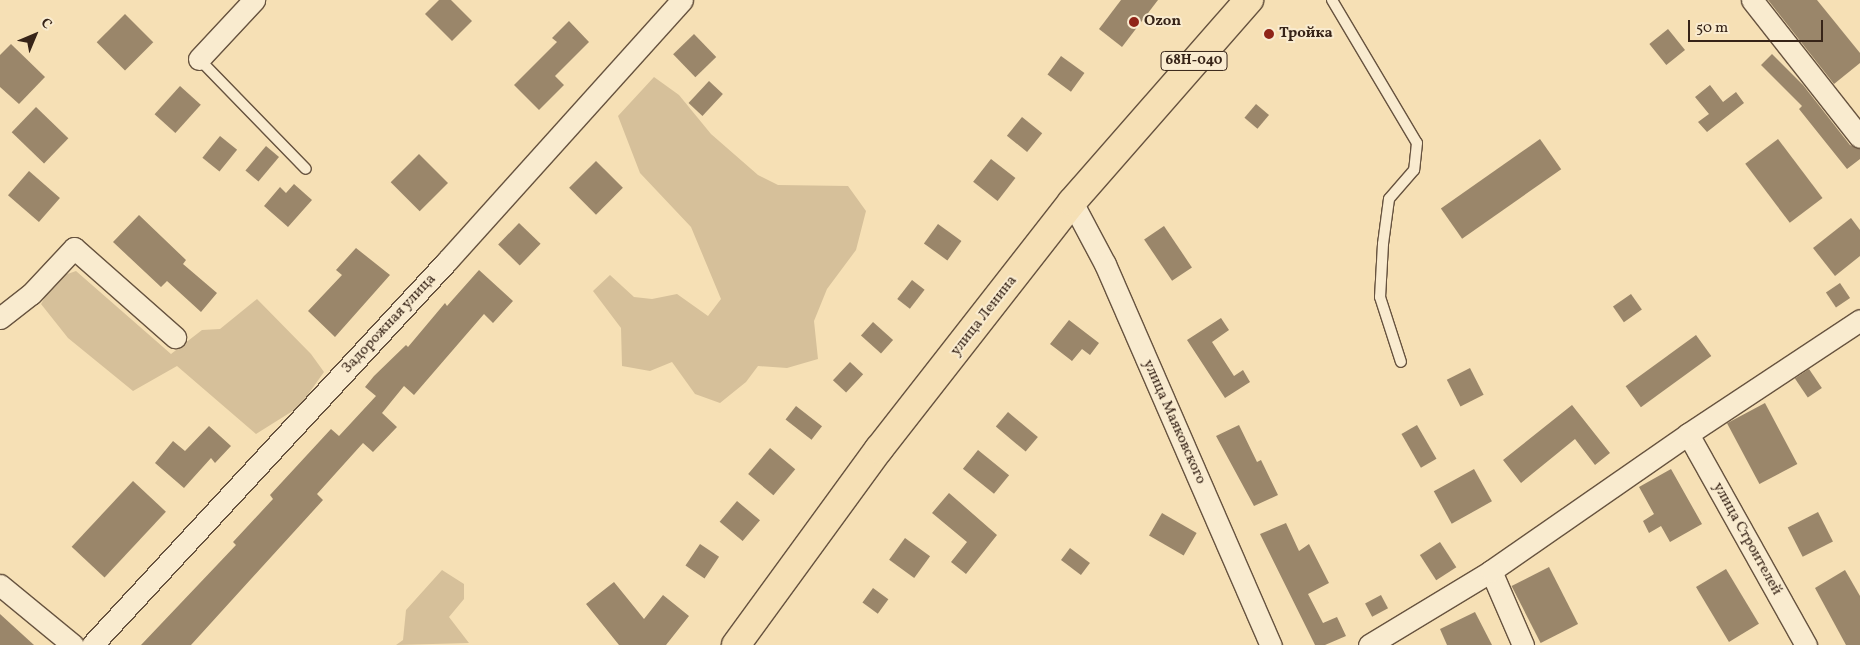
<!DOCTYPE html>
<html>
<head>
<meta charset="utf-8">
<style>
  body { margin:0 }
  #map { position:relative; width:1860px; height:645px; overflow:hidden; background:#f6e0b5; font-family:Vollkorn,serif }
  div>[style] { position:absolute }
  .green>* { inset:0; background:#d6c09a }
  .building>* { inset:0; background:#9a866a; transform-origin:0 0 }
  .roads { filter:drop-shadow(1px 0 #67533f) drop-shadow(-1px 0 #67533f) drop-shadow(0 1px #67533f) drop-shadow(0 -1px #67533f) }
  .service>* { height:10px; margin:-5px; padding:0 5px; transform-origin:5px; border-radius:5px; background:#f9ebcf }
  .minor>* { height:21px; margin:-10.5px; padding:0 10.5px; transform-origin:10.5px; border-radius:10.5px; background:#f9ebcf }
  .primary>* { height:28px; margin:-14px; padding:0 14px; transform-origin:14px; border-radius:14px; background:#f6e0b5 }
  .dots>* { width:14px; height:14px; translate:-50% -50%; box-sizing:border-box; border:2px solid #f9ebcf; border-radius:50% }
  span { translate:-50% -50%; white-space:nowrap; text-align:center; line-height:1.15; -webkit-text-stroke:4px #f9ebcf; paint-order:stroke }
  .shield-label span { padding:1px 4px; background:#f9ebcf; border:1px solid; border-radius:4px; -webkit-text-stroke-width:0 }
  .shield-label { font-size:14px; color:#372418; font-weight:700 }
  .poi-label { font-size:15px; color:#372418; font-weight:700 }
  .left { translate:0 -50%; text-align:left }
  .street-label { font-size:15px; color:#372418 }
  .north { position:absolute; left:10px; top:10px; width:50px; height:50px; -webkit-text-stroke:4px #f9ebcf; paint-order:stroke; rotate:45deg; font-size:14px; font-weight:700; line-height:20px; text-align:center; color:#372418 }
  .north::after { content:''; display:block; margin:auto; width:18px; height:22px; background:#372418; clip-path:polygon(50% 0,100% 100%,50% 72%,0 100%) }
  .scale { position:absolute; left:1688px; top:20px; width:135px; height:22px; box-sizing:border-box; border:2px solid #372418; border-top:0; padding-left:6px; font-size:15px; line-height:18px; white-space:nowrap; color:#372418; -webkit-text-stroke:4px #f9ebcf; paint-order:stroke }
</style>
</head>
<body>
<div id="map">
  <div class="green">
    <i style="clip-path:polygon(654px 77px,679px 95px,711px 134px,758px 175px,778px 185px,848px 186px,866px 211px,856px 250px,827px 289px,814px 321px,818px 359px,787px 368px,758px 366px,746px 382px,720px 403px,695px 394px,672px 362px,650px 371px,622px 366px,621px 328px,593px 291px,610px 275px,634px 297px,652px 299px,677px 294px,708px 316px,721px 299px,691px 227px,640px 173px,618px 116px)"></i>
    <i style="clip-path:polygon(76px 271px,171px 354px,202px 330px,220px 329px,257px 299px,311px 354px,324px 372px,299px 407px,256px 434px,177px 366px,133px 391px,68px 338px,41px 304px,56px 278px)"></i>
    <i style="clip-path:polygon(442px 570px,464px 584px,464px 599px,449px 617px,469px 643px,396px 645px,403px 640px,406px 610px)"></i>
  </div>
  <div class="building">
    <i style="clip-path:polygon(439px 0,451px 0,472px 21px,452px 41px,425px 14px)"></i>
    <i style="clip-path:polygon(1121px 0,1158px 0,1122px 47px,1099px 29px)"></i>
    <i style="clip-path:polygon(1768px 0,1817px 0,1860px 53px,1860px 63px,1834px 84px)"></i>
    <i style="left:125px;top:14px;width:40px;height:40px;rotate:45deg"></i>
    <i style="clip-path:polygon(569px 21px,589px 42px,555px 76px,564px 85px,539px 110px,514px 85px,557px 42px,552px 38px)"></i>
    <i style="left:1668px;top:29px;width:27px;height:24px;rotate:51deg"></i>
    <i style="left:694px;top:34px;width:32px;height:29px;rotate:46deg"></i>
    <i style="clip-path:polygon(11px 44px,45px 77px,19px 104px,0 87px,0 55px)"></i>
    <i style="clip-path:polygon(1772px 54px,1803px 85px,1850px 145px,1860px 149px,1860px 159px,1847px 169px,1799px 109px,1802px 106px,1761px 65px)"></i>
    <i style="left:1061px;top:56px;width:29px;height:23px;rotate:36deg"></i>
    <i style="left:709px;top:81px;width:19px;height:30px;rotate:43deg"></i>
    <i style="clip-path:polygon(1710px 85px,1723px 102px,1736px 92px,1744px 103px,1707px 132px,1698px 122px,1709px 114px,1695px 97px)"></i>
    <i style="left:180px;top:86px;width:28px;height:38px;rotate:42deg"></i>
    <i style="left:1256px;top:104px;width:17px;height:18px;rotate:40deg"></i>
    <i style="left:36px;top:107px;width:45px;height:35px;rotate:44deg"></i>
    <i style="left:1022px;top:117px;width:26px;height:24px;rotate:39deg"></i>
    <i style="left:220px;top:136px;width:22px;height:28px;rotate:39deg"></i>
    <i style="left:1540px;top:139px;width:37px;height:121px;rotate:55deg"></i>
    <i style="left:1778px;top:139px;width:74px;height:41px;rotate:53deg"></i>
    <i style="left:266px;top:146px;width:17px;height:32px;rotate:40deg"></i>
    <i style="left:419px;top:154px;width:41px;height:40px;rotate:45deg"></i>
    <i style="left:991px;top:159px;width:31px;height:29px;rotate:38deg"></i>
    <i style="left:596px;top:161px;width:38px;height:38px;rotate:45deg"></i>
    <i style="left:29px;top:171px;width:41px;height:32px;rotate:41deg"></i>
    <i style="clip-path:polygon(294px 184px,312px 200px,288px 227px,264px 206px,280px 187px,286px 193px)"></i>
    <i style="clip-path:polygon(139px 215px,186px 260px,183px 264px,217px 293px,201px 312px,167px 281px,161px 287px,113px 242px)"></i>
    <i style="clip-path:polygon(1851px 218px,1860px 230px,1860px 256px,1835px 276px,1813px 248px)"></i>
    <i style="left:519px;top:223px;width:30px;height:30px;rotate:44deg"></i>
    <i style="left:938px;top:224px;width:29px;height:24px;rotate:36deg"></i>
    <i style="left:1164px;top:226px;width:50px;height:24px;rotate:56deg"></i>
    <i style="clip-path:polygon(356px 248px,390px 275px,335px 337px,308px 311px,342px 275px,336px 270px)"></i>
    <i style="clip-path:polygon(479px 270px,513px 301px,493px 323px,484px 314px,414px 395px,404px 386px,382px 413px,397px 427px,373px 452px,363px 443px,317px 494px,323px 500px,191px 645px,141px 645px,236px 545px,233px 542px,273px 499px,270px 495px,331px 429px,339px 436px,376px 396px,365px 387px,374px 376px,406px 345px,408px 347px,445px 303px,447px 306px)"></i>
    <i style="left:912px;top:280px;width:16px;height:24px;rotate:38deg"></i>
    <i style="left:1840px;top:283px;width:18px;height:17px;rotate:56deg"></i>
    <i style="left:1631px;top:294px;width:19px;height:22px;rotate:55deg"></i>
    <i style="clip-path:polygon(1221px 318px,1229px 330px,1212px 342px,1234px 376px,1243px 370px,1250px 382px,1225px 398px,1187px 340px)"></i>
    <i style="clip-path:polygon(1069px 320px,1099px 343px,1090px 355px,1082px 349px,1072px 361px,1050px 344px)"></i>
    <i style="left:873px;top:322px;width:27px;height:18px;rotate:42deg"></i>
    <i style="left:1696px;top:335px;width:26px;height:87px;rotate:54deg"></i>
    <i style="left:850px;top:362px;width:18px;height:25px;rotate:43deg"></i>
    <i style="left:1470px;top:368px;width:30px;height:26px;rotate:63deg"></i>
    <i style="left:1809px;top:369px;width:23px;height:17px;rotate:56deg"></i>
    <i style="left:1765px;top:403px;width:69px;height:43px;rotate:62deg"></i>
    <i style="clip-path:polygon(1572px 405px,1610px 453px,1595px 465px,1575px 439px,1521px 483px,1503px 460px)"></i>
    <i style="left:796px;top:406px;width:33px;height:17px;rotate:38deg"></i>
    <i style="left:1008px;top:412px;width:39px;height:19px;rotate:40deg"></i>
    <i style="clip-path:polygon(1239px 425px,1257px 462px,1261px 460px,1278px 495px,1254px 506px,1216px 436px)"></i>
    <i style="left:1417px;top:425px;width:39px;height:18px;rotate:60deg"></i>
    <i style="clip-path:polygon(209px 426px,231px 446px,215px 463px,211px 458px,184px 488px,155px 463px,173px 441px,185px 451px)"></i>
    <i style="left:770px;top:448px;width:33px;height:34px;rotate:40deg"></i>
    <i style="left:978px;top:450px;width:40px;height:24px;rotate:39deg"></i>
    <i style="left:1474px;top:469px;width:37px;height:46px;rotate:61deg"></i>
    <i style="clip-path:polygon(1671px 469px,1702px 524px,1670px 542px,1661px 526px,1649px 533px,1643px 521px,1654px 514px,1639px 487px)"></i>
    <i style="left:133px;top:481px;width:45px;height:90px;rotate:43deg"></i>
    <i style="clip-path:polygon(949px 493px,997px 535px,966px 574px,951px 562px,967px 542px,932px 513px)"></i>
    <i style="left:737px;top:501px;width:30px;height:27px;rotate:40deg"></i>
    <i style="left:1818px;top:512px;width:33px;height:34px;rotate:63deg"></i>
    <i style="left:1162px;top:513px;width:40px;height:26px;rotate:30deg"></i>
    <i style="clip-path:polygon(1286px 523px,1299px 551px,1309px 544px,1329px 583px,1308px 594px,1323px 623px,1337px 617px,1346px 636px,1325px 645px,1315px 645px,1260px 534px)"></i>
    <i style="left:905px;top:538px;width:31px;height:27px;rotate:36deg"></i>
    <i style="left:1440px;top:542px;width:30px;height:24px;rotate:57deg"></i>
    <i style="left:700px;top:544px;width:23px;height:26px;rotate:34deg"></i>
    <i style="left:1070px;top:548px;width:25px;height:15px;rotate:37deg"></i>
    <i style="left:1549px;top:567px;width:64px;height:42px;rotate:63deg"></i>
    <i style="left:1726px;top:569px;width:64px;height:35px;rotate:59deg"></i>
    <i style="clip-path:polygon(1845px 570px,1860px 596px,1860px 645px,1846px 645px,1815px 588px)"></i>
    <i style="clip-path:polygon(614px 582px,644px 619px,663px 595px,689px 616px,666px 645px,619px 645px,586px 604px)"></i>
    <i style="left:873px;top:588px;width:19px;height:18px;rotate:36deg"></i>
    <i style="left:1381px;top:595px;width:15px;height:18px;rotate:62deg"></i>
    <i style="clip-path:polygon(1475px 612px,1492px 645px,1447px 645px,1440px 629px)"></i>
    <i style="clip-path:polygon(0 614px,34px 645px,0 645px)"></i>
  </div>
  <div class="roads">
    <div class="service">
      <i style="left:1332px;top:0;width:166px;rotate:59.3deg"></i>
      <i style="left:1417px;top:143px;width:27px;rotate:96deg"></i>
      <i style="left:1414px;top:170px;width:38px;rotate:131deg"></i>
      <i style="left:1389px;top:199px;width:45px;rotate:97.6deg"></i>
      <i style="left:1383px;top:244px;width:53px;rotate:93.2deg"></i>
      <i style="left:1380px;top:297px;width:68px;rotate:72.1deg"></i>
      <i style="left:199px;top:59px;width:153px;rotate:45.8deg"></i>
    </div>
    <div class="minor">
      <i style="left:1752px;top:0;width:174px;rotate:51.8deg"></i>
      <i style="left:199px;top:59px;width:81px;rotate:-47deg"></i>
      <i style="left:1072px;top:202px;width:70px;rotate:62deg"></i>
      <i style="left:1105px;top:264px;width:416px;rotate:66.5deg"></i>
      <i style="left:0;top:318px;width:39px;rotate:-38deg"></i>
      <i style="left:31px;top:294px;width:63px;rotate:-46.9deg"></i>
      <i style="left:74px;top:248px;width:135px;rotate:41.4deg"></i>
      <i style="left:1688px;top:434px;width:242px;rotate:60.8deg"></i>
      <i style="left:1491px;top:571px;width:81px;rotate:66.6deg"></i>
      <i style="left:0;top:585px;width:94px;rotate:39.4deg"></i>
      <i style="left:92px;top:645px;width:523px;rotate:-47.25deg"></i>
      <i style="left:447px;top:261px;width:351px;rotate:-48deg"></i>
      <i style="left:1369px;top:645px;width:143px;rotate:-31.2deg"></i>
      <i style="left:1491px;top:571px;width:240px;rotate:-34.8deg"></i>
      <i style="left:1688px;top:434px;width:206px;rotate:-33.5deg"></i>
    </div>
    <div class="primary">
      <i style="left:736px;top:645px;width:243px;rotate:-53.9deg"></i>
      <i style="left:879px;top:449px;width:313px;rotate:-52deg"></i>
      <i style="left:1072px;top:202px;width:269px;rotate:-48.8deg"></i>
    </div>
  </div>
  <div class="dots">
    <i style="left:1134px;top:22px;background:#8f2418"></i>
    <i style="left:1269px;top:34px;background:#8f2418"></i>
  </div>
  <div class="shield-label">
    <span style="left:1194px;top:61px">68Н-040</span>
  </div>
  <div class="poi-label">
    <span class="left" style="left:1144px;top:22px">Ozon</span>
    <span class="left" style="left:1279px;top:34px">Тройка</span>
  </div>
  <div class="street-label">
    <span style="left:984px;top:316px;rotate:-52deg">улица Ленина</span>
    <span style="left:389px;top:324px;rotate:-47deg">Задорожная улица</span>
    <span style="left:1174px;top:422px;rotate:66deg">улица Маяковского</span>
    <span style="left:1747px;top:539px;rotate:61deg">улица Строителей</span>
  </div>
  <div class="north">С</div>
  <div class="scale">50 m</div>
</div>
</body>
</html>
